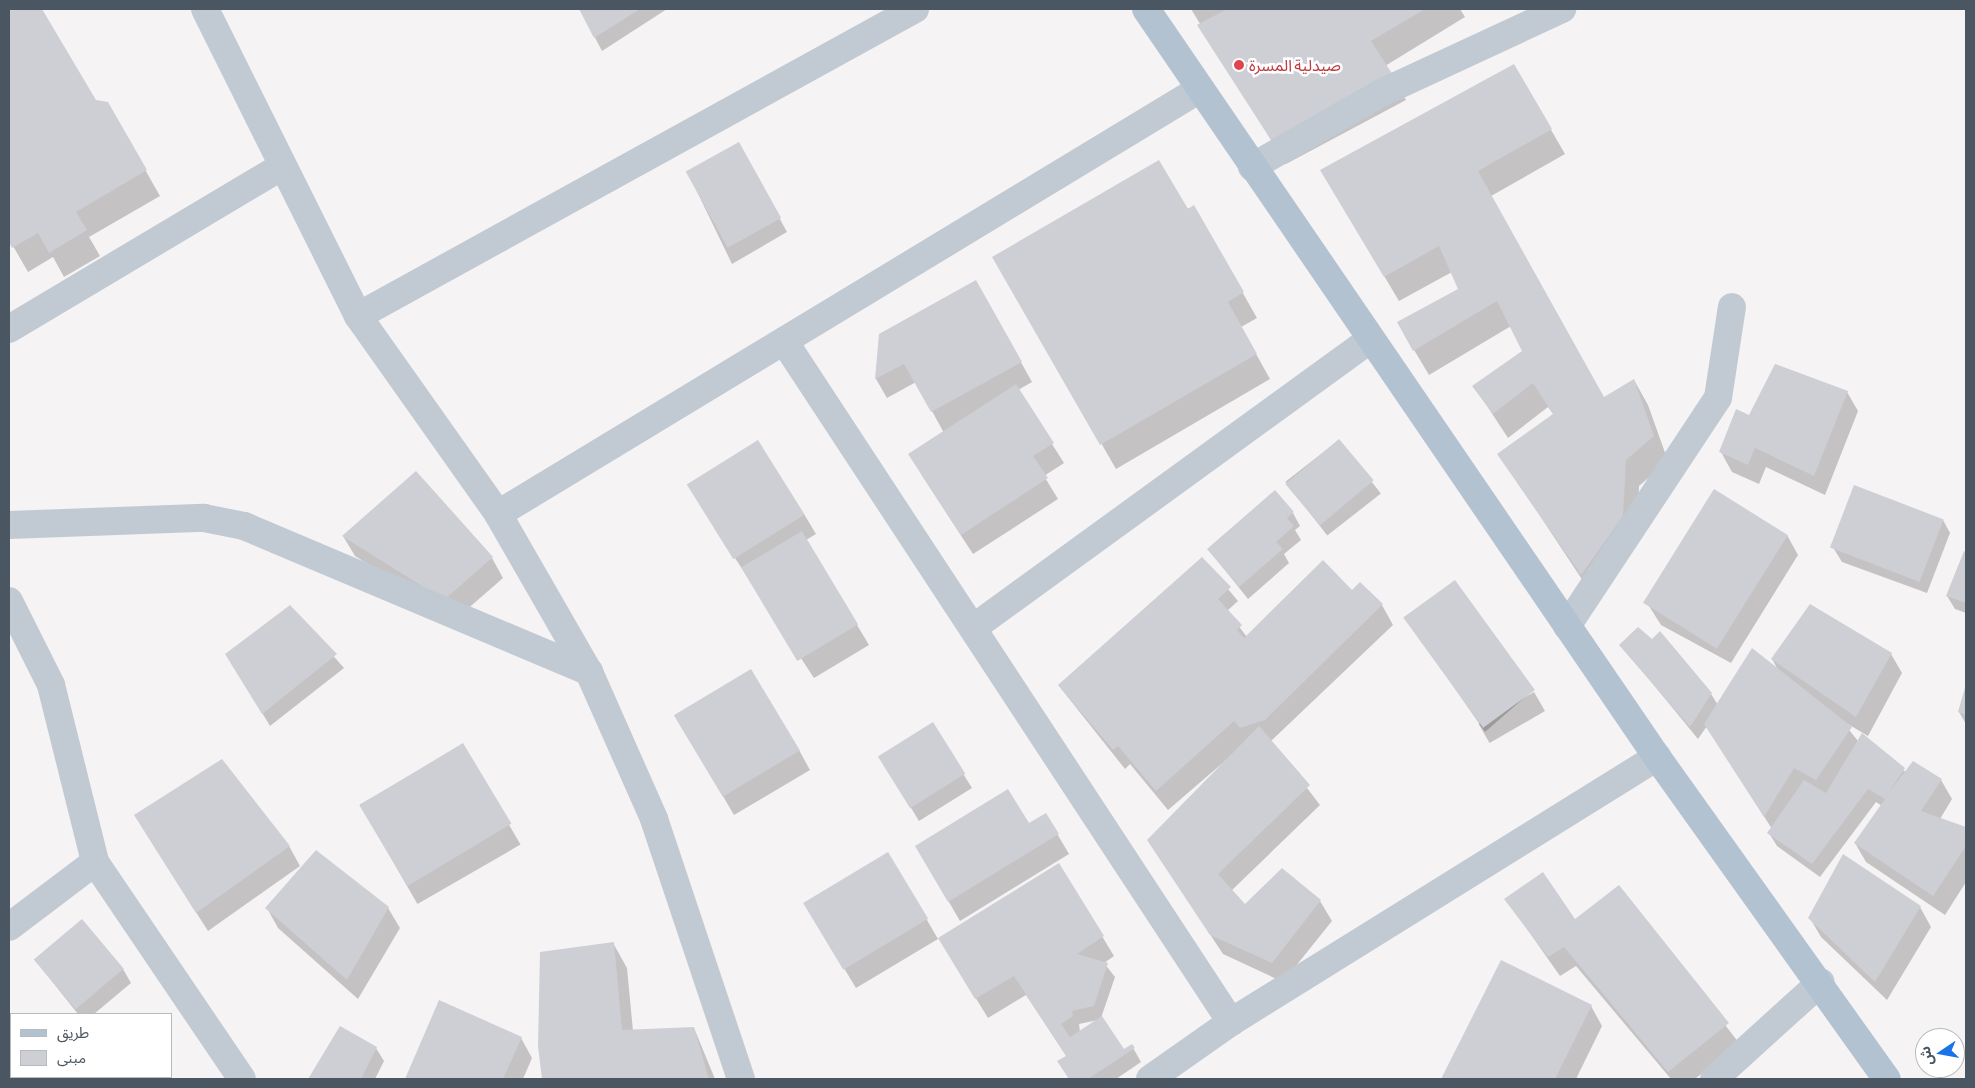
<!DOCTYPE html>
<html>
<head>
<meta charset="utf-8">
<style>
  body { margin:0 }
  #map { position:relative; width:1975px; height:1088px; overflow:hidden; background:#f5f3f3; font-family:"Asap Condensed","Noto Sans Arabic",sans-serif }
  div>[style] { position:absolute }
  .shadow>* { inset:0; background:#0003; transform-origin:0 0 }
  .building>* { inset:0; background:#cdcfd5; transform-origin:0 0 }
  .minor>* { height:28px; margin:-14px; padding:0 14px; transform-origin:14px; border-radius:14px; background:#c1cad2 }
  .major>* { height:28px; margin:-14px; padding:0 14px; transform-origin:14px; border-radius:14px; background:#b3c2d1 }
  .dots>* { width:14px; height:14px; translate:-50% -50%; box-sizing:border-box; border:2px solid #fff; border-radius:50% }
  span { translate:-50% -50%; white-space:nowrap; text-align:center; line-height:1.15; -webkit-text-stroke:5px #fff; paint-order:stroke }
  .health-label { font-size:16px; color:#be3a42 }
  .left { translate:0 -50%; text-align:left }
  .frame { position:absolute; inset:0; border:10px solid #4a5661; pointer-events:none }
  .legend { position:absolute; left:10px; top:1013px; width:162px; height:65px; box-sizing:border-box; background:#fff; border:1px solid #b7bbc0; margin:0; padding:6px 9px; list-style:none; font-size:15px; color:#4a5661 }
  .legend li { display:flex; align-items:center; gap:10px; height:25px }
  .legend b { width:25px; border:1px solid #b7bbc0 }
  .north { position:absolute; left:1915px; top:1028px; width:50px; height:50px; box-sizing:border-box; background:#fff; border:1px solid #b7bbc0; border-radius:50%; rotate:258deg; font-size:14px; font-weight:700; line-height:20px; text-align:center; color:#4a5661 }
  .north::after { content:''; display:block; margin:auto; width:18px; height:22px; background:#1a73e8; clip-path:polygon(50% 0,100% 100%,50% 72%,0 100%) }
</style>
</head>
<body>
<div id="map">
  <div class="shadow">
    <i style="clip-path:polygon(9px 9px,40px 9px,95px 101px,107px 103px,160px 196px,89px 237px,100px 256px,64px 277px,53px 257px,28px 272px,9px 239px)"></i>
    <i style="clip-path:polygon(580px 9px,667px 9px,602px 51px)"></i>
    <i style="clip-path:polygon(1191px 9px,1460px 9px,1465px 17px,1385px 66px,1406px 100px,1286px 164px)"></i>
    <i style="clip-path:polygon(1514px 66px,1565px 154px,1491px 196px,1604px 399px,1634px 380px,1648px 405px,1668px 461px,1639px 486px,1637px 541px,1595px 599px,1499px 454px,1554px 415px,1548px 407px,1508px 438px,1474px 386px,1523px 352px,1511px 326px,1429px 375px,1398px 323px,1460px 289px,1452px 272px,1399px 301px,1336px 195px)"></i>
    <i style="clip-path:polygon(746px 157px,787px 232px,732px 264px,688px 173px)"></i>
    <i style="clip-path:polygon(1194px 207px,1257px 318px,1241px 327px,1270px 379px,1116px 469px,994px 257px)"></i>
    <i style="clip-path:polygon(987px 301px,1032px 382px,1018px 390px,1064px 463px,1044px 476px,1058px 499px,973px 554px,921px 474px,944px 433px,916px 382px,887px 398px,876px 379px,881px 334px)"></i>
    <i style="clip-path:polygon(1847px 392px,1858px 411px,1825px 495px,1766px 467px,1759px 484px,1732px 472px,1721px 452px,1749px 417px)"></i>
    <i style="left:1339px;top:440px;width:68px;height:68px;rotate:52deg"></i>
    <i style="clip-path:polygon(700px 505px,804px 514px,816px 534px,806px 540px,869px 645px,814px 678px)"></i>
    <i style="clip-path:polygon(1293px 513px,1300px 526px,1295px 530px,1301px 540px,1284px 554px,1289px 563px,1248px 599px,1208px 549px)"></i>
    <i style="clip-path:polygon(1943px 520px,1950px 533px,1927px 593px,1842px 562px,1834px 549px)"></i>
    <i style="clip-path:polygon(1787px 535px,1798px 555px,1731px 663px,1661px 625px,1649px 606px)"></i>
    <i style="clip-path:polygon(343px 536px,492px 558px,503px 578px,456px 619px,355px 556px)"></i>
    <i style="clip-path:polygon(1964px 553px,1966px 553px,1966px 613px,1955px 609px,1947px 596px)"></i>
    <i style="clip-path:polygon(1202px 558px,1238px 601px,1227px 611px,1247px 637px,1352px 592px,1382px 605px,1393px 625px,1271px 741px,1320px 805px,1231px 891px,1245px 906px,1282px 869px,1320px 901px,1332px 921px,1283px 982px,1223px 954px,1148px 840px,1232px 755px,1168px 810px,1130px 764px,1125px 769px,1059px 686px)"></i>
    <i style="clip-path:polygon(290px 607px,344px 668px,270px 726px,227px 654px)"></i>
    <i style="clip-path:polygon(1410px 624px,1533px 690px,1485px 732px)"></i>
    <i style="clip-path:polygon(1621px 645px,1711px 694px,1718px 705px,1778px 670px,1772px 659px,1891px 654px,1902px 673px,1868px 736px,1841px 720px,1858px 741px,1906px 772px,1941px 780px,1952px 799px,1940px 819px,1966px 829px,1966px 882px,1945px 915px,1866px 862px,1855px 843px,1882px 806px,1876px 802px,1820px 877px,1777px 846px,1769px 833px,1772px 829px,1707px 726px,1698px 739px)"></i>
    <i style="clip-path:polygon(1966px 686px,1966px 724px,1959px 712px)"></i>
    <i style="left:1534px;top:692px;width:22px;height:64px;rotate:60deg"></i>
    <i style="clip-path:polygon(676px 716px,799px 750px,810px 770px,734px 815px)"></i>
    <i style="clip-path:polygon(932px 724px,972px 788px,919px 821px,888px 770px)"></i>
    <i style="left:463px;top:745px;width:115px;height:119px;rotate:60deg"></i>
    <i style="clip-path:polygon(1046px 815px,1069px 854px,960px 921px,917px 847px,1028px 825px)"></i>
    <i style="clip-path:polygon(147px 835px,289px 846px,300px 866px,208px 931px)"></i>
    <i style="clip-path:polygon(316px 852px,388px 908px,400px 928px,358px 999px,278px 928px,267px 908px)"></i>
    <i style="clip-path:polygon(888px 853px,938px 939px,856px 988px,816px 922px)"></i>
    <i style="clip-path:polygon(evenodd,1059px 865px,1114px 956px,1104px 963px,1115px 977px,1101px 1018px,1124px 1051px,1132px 1046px,1141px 1062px,1116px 1079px,1070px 1079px,1059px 1062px,1067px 1057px,1026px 995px,988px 1018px,951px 958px,1059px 865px,1098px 1020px,1080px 1032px,1079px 1024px,1098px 1020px)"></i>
    <i style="clip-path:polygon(1619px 887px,1739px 1043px,1695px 1079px,1671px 1079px,1576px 966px,1560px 976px,1506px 899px,1575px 920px)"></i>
    <i style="clip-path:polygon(1920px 907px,1931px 927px,1887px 1000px,1821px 937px,1810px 918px)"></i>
    <i style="clip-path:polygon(613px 943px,627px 968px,633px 1031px,694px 1028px,715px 1079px,543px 1079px,539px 1046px)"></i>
    <i style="clip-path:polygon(35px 960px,123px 969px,131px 983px,94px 1014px,78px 1014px)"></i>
    <i style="clip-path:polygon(440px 1002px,521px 1038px,532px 1058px,523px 1079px,406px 1079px)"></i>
    <i style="clip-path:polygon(1591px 1006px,1602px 1026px,1576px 1079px,1443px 1079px)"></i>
    <i style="clip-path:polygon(9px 1018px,11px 1077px,96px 1079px,9px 1079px)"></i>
    <i style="clip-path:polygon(340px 1028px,376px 1048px,384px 1061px,375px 1079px,309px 1079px)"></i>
  </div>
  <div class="building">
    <i style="clip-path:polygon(9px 9px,42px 9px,96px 100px,108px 102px,147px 170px,76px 212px,87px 230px,49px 253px,38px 233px,12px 248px,9px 242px)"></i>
    <i style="clip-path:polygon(579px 9px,640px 9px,594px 38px)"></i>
    <i style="clip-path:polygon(1227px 9px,1425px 9px,1371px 41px,1393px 75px,1271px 140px,1197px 25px)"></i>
    <i style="clip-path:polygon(1514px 64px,1552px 129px,1478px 171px,1604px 397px,1634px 379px,1654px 436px,1626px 460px,1623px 516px,1581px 575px,1497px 454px,1553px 414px,1533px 383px,1493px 414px,1472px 386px,1522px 351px,1497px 301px,1413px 351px,1397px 322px,1458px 289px,1439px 246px,1384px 277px,1320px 170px)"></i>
    <i style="left:739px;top:142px;width:87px;height:61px;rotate:61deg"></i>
    <i style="clip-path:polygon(1159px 160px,1188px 209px,1194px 205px,1244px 292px,1228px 302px,1257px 354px,1100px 445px,992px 257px)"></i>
    <i style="clip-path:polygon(976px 280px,1022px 362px,931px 412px,904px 364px,875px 379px,879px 334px)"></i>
    <i style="clip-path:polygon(1775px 364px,1848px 391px,1814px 476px,1755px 448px,1748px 465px,1719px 452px,1736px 409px,1749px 415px)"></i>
    <i style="clip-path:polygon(1016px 384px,1054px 443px,1033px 456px,1048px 478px,961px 535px,908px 454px)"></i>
    <i style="left:1339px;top:439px;width:54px;height:70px;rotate:50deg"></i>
    <i style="left:758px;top:440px;width:88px;height:84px;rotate:58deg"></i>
    <i style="clip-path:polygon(416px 471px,493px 557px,444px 600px,342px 536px)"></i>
    <i style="left:1854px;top:485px;width:96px;height:67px;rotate:21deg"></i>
    <i style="left:1714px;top:489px;width:87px;height:134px;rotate:32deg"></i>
    <i style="clip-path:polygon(1275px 490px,1294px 512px,1287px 518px,1294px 526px,1276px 542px,1283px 549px,1239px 587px,1207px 549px)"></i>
    <i style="left:802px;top:531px;width:109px;height:71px;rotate:59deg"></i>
    <i style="clip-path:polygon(1964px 551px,1966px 552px,1966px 603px,1946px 596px)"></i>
    <i style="clip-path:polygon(1202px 557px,1231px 587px,1218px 599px,1242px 625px,1237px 630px,1244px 638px,1323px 560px,1352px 590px,1360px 582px,1383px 604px,1265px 720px,1240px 728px,1234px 721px,1156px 791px,1118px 746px,1113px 750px,1058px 685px)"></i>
    <i style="left:1455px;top:580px;width:136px;height:64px;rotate:54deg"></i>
    <i style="clip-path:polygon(1810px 604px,1892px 653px,1856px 717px,1771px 659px)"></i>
    <i style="clip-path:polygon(290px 605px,337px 654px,262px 714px,225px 654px)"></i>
    <i style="clip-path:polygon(1638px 627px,1652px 639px,1660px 631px,1712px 693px,1690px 727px,1619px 645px)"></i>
    <i style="clip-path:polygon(1752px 648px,1852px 727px,1816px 780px,1794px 768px,1764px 817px,1704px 724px)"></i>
    <i style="left:751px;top:669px;width:95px;height:90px;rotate:59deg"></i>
    <i style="clip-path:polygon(1966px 684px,1966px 715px,1958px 712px)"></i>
    <i style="left:933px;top:722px;width:61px;height:65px;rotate:58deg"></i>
    <i style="clip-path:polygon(1259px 726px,1310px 785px,1218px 874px,1245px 904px,1282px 868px,1321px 900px,1272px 963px,1210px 935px,1147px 840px)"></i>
    <i style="clip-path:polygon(1862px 733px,1905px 768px,1887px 795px,1913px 761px,1942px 779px,1921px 811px,1966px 827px,1966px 846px,1933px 896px,1854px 843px,1885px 799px,1868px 789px,1812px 864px,1767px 833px,1804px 780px,1826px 793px)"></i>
    <i style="left:463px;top:743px;width:94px;height:121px;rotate:59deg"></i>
    <i style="clip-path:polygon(222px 759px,290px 846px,196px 913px,134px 815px)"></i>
    <i style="clip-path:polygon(1008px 789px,1029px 823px,1046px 813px,1059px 834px,948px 902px,915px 846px)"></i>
    <i style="clip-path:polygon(316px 850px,389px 907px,347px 980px,265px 908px)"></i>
    <i style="left:888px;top:852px;width:78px;height:99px;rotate:59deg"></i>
    <i style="clip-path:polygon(1843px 854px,1921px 906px,1875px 982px,1808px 918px)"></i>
    <i style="clip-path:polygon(1059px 863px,1104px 936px,1077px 954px,1108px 963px,1094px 1006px,1072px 1011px,1073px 1016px,1061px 1024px,1070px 1037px,1102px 1016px,1124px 1049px,1132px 1044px,1135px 1048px,1088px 1079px,1069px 1079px,1057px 1061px,1066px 1056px,1014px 976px,975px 999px,938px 938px)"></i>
    <i style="clip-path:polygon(1543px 872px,1575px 919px,1619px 885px,1729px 1023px,1668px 1072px,1564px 947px,1548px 957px,1504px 899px)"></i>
    <i style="left:82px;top:919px;width:65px;height:63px;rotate:50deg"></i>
    <i style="clip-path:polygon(614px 942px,622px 1030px,694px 1027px,709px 1079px,542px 1079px,538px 1046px,540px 952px)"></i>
    <i style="clip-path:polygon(1501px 960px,1592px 1005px,1555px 1079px,1441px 1079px)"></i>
    <i style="clip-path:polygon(439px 1000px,522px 1037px,503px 1079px,405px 1079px)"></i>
    <i style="clip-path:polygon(9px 1016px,11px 1077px,98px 1079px,9px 1079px)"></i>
    <i style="clip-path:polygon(340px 1026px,377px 1047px,361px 1079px,308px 1079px)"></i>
  </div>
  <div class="minor">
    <i style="left:205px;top:9px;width:343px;rotate:63.5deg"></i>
    <i style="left:358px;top:316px;width:242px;rotate:54.7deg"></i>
    <i style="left:498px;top:514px;width:182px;rotate:60.1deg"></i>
    <i style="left:589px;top:672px;width:161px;rotate:66.1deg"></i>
    <i style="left:654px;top:819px;width:274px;rotate:71.5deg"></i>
    <i style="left:1252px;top:167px;width:149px;rotate:-29.8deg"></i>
    <i style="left:1381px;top:93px;width:200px;rotate:-24.9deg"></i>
    <i style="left:358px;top:316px;width:636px;rotate:-28.86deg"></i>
    <i style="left:9px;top:329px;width:317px;rotate:-30.8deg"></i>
    <i style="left:784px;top:341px;width:815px;rotate:56.72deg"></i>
    <i style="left:498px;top:514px;width:821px;rotate:-31.19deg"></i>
    <i style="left:9px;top:525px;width:195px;rotate:-2.1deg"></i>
    <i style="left:204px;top:518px;width:41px;rotate:11.3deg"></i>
    <i style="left:244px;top:526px;width:375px;rotate:22.9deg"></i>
    <i style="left:9px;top:601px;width:94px;rotate:63.4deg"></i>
    <i style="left:51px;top:685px;width:182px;rotate:76deg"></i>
    <i style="left:95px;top:862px;width:262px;rotate:55.9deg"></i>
    <i style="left:1567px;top:626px;width:273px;rotate:-56.5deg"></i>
    <i style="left:1718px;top:398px;width:92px;rotate:-81.3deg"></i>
    <i style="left:973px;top:628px;width:490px;rotate:-36deg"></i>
    <i style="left:9px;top:927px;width:108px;rotate:-37.1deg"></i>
    <i style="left:1150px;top:1079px;width:99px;rotate:-35.1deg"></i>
    <i style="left:1231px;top:1022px;width:502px;rotate:-31.88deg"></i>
    <i style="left:1714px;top:1079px;width:144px;rotate:-42.2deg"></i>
  </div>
  <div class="major">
    <i style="left:1146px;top:9px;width:906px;rotate:55.66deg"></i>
    <i style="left:1657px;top:757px;width:396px;rotate:54.5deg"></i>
  </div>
  <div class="dots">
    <i style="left:1239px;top:65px;background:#e0444e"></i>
  </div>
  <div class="health-label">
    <span class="left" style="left:1249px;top:65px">صيدلية المسرة</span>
  </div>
  <div class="frame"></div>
  <ul class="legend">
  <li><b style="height:6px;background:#b3c2d1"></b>طريق</li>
  <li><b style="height:14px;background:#cdcfd5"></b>مبنى</li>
  </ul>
  <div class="north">ش</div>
</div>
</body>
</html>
